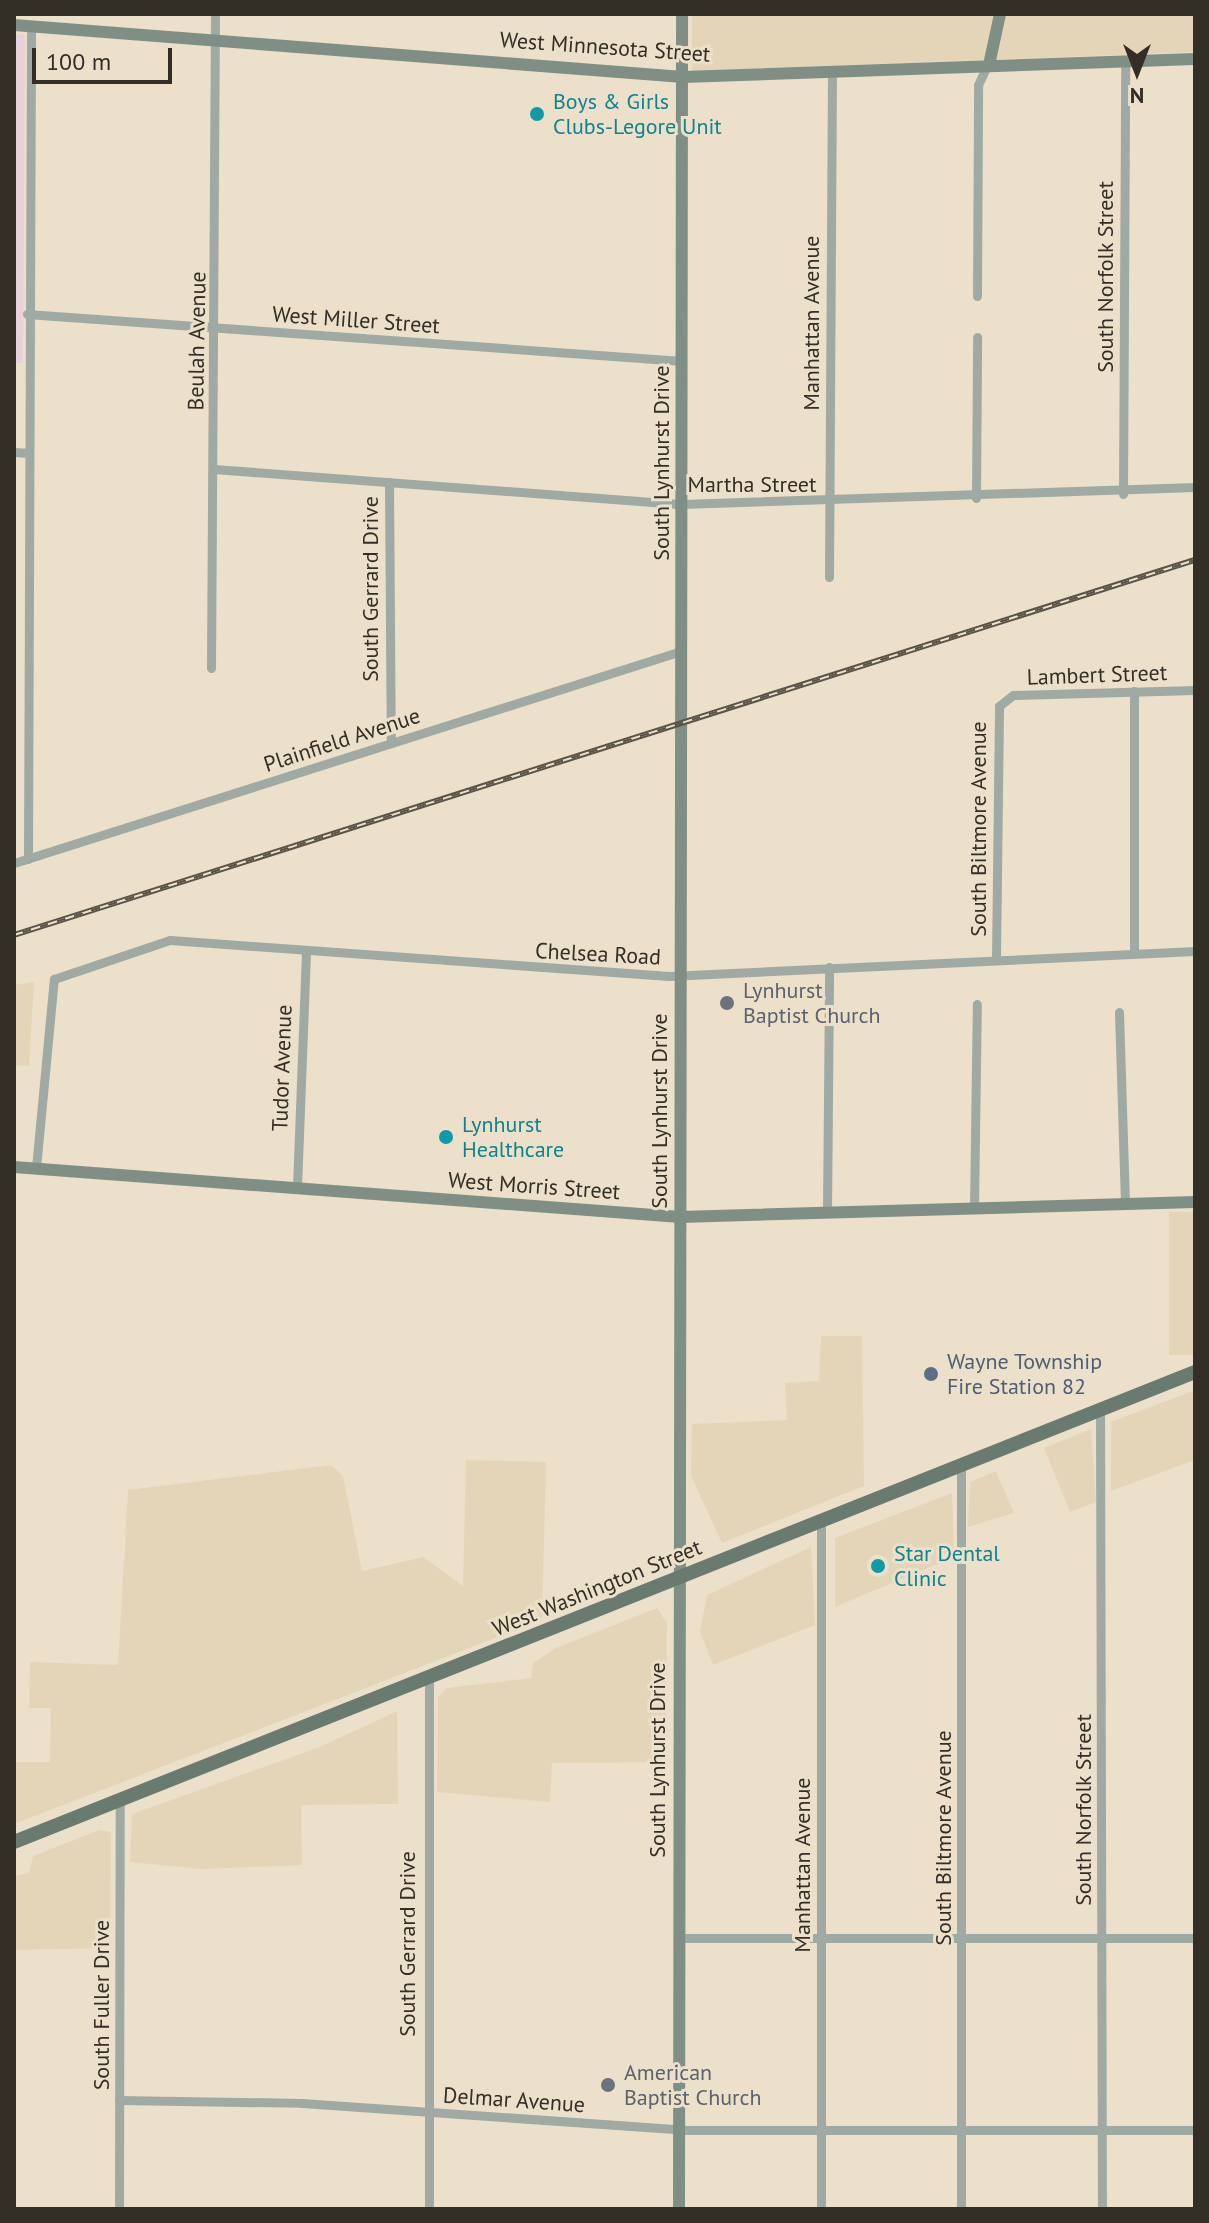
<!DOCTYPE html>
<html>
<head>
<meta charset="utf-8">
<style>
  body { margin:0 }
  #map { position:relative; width:1209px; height:2223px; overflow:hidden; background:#ece0ca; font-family:"PT Sans",sans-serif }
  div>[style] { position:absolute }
  .built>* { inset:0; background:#e5d5b8; transform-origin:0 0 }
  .education>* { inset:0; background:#e9d0d9 }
  .street>* { height:9px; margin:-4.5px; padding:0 4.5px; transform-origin:4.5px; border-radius:4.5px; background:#a0aaa4 }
  .secondary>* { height:12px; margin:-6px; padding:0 6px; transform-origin:6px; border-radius:6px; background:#808f86 }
  .primary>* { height:14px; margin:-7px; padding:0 7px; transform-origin:7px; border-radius:7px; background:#697b70 }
  .rail>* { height:6px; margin-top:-3px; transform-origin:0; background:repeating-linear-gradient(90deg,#ece0ca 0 9px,#595247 0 18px); box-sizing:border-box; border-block:2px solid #595247 }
  .dots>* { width:22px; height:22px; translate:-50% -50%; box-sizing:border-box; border:4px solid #ece0ca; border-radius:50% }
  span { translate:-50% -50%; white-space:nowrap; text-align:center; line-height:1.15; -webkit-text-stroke:6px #ece0ca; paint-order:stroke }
  .street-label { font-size:22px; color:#332e26 }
  .culture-label { font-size:22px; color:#0d838f }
  .left { translate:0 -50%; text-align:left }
  .worship-label { font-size:22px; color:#5b616d }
  .service-label { font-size:22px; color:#4e5e75 }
  .frame { position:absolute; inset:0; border:16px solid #332e26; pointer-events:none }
  .north { position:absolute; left:1097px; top:32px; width:80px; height:80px; -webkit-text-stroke:6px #ece0ca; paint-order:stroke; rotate:180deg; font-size:22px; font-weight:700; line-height:32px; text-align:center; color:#332e26 }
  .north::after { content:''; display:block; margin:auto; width:28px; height:36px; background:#332e26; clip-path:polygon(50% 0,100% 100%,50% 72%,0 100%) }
  .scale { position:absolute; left:32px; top:48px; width:140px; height:36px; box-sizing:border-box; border:4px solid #332e26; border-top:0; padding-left:10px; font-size:24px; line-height:28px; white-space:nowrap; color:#332e26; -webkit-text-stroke:6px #ece0ca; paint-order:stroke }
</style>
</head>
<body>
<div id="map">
  <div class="built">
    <i style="clip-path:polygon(692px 14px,1195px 14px,1195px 52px,692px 71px)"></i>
    <i style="clip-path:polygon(34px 982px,29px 1066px,14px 1065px,14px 985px)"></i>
    <i style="left:1195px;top:1212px;width:143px;height:26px;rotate:90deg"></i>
    <i style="clip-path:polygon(821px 1336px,862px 1336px,864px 1486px,722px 1543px,691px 1476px,692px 1424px,787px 1420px,785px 1383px,819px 1381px)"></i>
    <i style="clip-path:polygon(1195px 1390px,1195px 1460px,1111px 1491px,1111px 1422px)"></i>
    <i style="clip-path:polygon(1091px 1429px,1096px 1502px,1070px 1512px,1044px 1448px)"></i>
    <i style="clip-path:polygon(466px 1460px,546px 1462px,542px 1620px,14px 1824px,14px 1762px,50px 1762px,51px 1708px,29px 1708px,30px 1662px,118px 1665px,128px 1490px,331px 1465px,343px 1476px,362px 1571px,423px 1557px,463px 1586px)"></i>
    <i style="clip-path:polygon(996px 1471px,1014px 1513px,968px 1527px,970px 1482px)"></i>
    <i style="clip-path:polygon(952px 1493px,954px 1557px,835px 1607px,835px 1538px)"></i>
    <i style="clip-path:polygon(811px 1547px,815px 1625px,713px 1665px,700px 1632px,707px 1595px)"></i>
    <i style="clip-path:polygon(657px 1608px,667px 1623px,666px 1762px,552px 1763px,550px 1802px,437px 1792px,438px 1697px,447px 1688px,531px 1678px,533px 1663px,556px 1648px)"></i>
    <i style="clip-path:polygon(397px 1711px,398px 1804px,301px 1805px,302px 1865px,201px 1869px,130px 1862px,132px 1814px,320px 1747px)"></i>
    <i style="clip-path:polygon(99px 1830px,111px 1832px,110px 1948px,14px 1950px,14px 1876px,29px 1873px,33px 1856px)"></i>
  </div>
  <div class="education">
    <i style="clip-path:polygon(14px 34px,25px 35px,23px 363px,14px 363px)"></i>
  </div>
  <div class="street">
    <i style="left:977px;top:296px;width:211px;rotate:-89.7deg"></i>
    <i style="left:978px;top:85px;width:21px;rotate:-65deg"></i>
    <i style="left:27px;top:314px;width:657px;rotate:4.1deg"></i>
    <i style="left:14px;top:452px;width:15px;rotate:4deg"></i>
    <i style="left:214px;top:469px;width:469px;rotate:4.3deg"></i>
    <i style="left:682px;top:504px;width:513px;rotate:-1.9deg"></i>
    <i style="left:389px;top:482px;width:261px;rotate:89.6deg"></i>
    <i style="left:1123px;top:494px;width:433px;rotate:-89.7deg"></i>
    <i style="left:976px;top:498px;width:161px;rotate:-89.6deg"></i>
    <i style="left:829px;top:577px;width:507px;rotate:-89.66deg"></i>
    <i style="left:211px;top:668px;width:654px;rotate:-89.65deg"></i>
    <i style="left:1134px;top:691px;width:262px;rotate:90deg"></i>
    <i style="left:28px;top:859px;width:833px;rotate:-89.79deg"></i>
    <i style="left:14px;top:863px;width:700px;rotate:-17.63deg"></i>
    <i style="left:996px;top:958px;width:252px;rotate:-89.3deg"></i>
    <i style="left:999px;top:706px;width:18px;rotate:-38deg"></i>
    <i style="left:1013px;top:695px;width:182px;rotate:-1.6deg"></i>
    <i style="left:1119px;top:1012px;width:192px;rotate:88.2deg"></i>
    <i style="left:36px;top:1168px;width:190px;rotate:-84.6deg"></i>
    <i style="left:54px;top:979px;width:122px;rotate:-18.6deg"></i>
    <i style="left:170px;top:940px;width:500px;rotate:4.13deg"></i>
    <i style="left:669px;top:976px;width:527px;rotate:-2.72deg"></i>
    <i style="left:297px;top:1187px;width:236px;rotate:-87.8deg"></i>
    <i style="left:974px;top:1209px;width:205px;rotate:-89.2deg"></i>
    <i style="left:827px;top:1213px;width:246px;rotate:-89.5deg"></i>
    <i style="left:1100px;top:1410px;width:799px;rotate:89.86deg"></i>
    <i style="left:961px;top:1466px;width:743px;rotate:90deg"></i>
    <i style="left:679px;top:1938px;width:516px"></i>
    <i style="left:119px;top:2100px;width:183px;rotate:0.9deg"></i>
    <i style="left:302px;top:2103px;width:384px;rotate:4deg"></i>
    <i style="left:685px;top:2130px;width:510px"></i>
    <i style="left:119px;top:2209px;width:409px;rotate:-89.9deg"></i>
    <i style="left:429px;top:2209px;width:531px;rotate:-90deg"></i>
    <i style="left:821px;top:2209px;width:688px;rotate:-90deg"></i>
  </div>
  <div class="secondary">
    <i style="left:14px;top:25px;width:671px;rotate:4.44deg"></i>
    <i style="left:683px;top:77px;width:512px;rotate:-2.01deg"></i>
    <i style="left:989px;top:65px;width:52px;rotate:-77.8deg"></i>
    <i style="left:14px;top:1167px;width:668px;rotate:4.29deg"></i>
    <i style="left:680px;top:1217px;width:515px;rotate:-1.67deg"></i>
    <i style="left:679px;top:2209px;width:2195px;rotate:-89.92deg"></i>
  </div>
  <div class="primary">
    <i style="left:14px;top:1842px;width:1271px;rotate:-21.7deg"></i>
  </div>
  <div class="rail">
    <i style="left:14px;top:935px;width:1239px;rotate:-17.62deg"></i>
  </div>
  <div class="dots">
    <i style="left:537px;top:114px;background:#0f9aa8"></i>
    <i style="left:727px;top:1003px;background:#6b7280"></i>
    <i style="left:446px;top:1137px;background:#0f9aa8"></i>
    <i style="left:931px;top:1374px;background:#5c6f8a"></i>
    <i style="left:878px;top:1566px;background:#0f9aa8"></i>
    <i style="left:608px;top:2085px;background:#6b7280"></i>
  </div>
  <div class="street-label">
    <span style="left:605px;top:47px;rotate:4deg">West Minnesota Street</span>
    <span style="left:1106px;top:277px;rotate:-90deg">South Norfolk Street</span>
    <span style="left:356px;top:320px;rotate:4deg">West Miller Street</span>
    <span style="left:812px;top:323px;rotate:-90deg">Manhattan Avenue</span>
    <span style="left:197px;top:341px;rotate:-89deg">Beulah Avenue</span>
    <span style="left:662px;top:463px;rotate:-90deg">South Lynhurst Drive</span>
    <span style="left:752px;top:485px">Martha Street</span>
    <span style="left:371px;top:589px;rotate:-90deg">South Gerrard Drive</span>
    <span style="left:1097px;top:675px;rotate:-2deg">Lambert Street</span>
    <span style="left:342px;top:740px;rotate:-18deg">Plainfield Avenue</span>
    <span style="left:979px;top:829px;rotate:-90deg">South Biltmore Avenue</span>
    <span style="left:598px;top:954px;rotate:3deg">Chelsea Road</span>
    <span style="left:282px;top:1068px;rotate:-88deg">Tudor Avenue</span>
    <span style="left:660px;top:1111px;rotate:-90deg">South Lynhurst Drive</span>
    <span style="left:534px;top:1186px;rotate:4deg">West Morris Street</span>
    <span style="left:597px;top:1588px;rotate:-22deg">West Washington Street</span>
    <span style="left:658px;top:1760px;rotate:-90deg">South Lynhurst Drive</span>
    <span style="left:1084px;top:1810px;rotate:-90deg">South Norfolk Street</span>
    <span style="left:944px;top:1838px;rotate:-90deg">South Biltmore Avenue</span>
    <span style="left:803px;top:1865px;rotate:-90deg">Manhattan Avenue</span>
    <span style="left:408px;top:1944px;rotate:-90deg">South Gerrard Drive</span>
    <span style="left:102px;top:2005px;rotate:-90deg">South Fuller Drive</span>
    <span style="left:514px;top:2100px;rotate:4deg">Delmar Avenue</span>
  </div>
  <div class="culture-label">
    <span class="left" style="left:553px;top:114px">Boys &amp; Girls<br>Clubs-Legore Unit</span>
    <span class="left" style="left:462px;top:1137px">Lynhurst<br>Healthcare</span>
    <span class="left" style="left:894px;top:1566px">Star Dental<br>Clinic</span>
  </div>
  <div class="worship-label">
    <span class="left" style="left:743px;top:1003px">Lynhurst<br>Baptist Church</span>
    <span class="left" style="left:624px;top:2085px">American<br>Baptist Church</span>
  </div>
  <div class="service-label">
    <span class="left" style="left:947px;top:1374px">Wayne Township<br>Fire Station 82</span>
  </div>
  <div class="frame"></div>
  <div class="north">N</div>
  <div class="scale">100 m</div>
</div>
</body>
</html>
